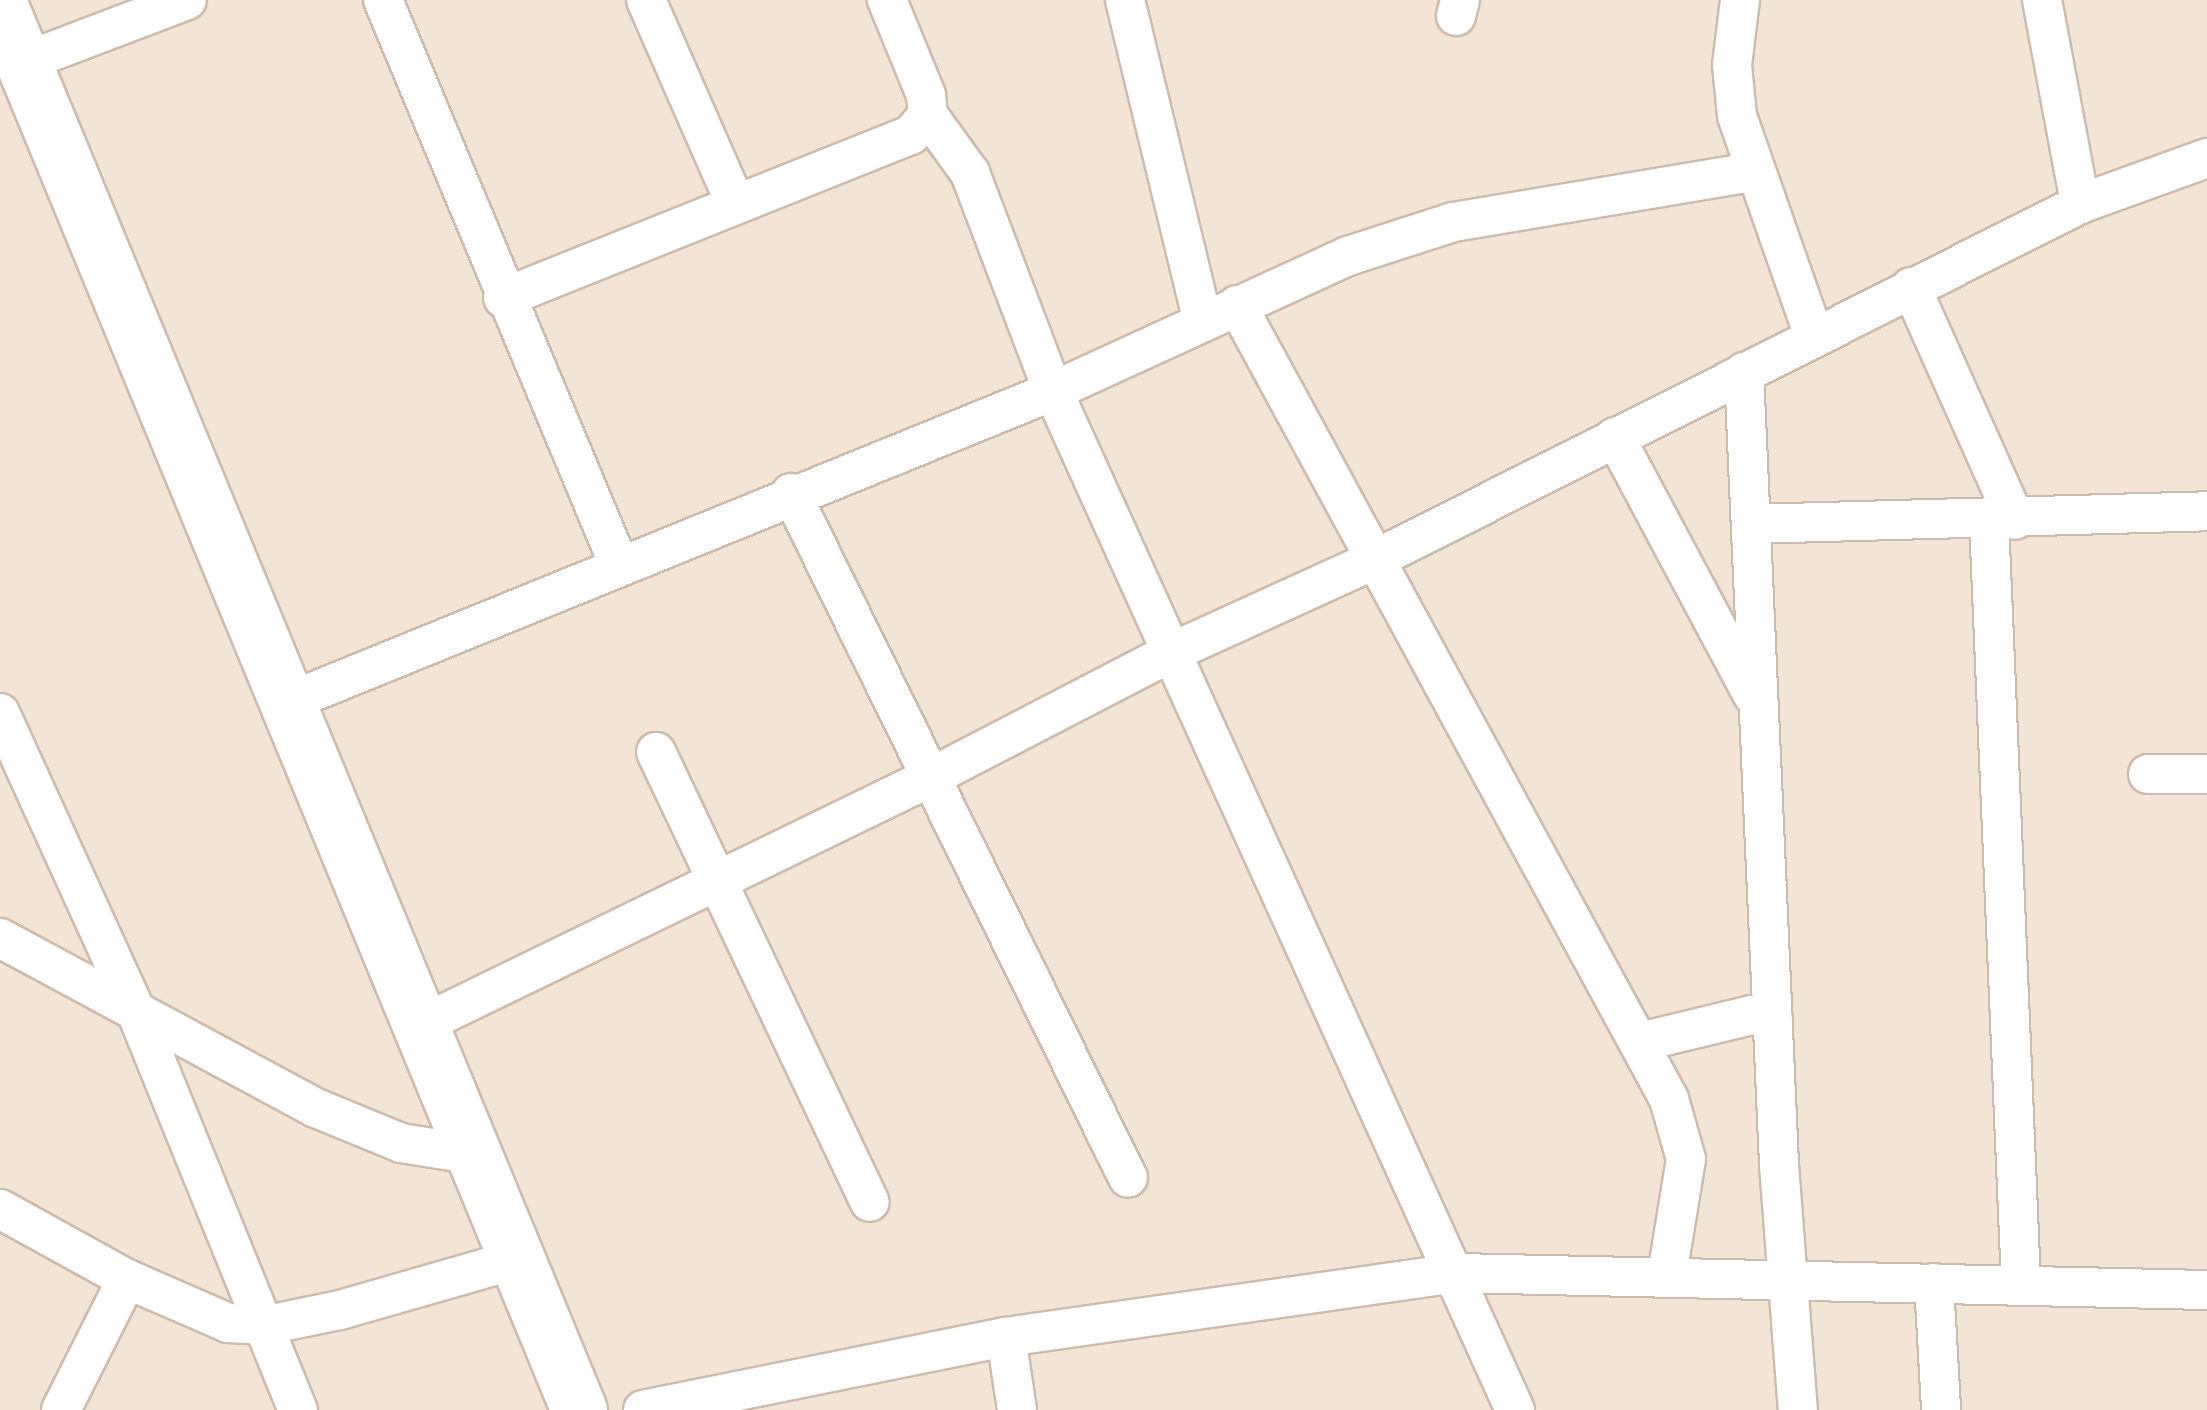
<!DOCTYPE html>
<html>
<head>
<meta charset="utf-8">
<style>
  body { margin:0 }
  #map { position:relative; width:2207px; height:1410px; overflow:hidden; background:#fcf4e7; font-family:"Archivo Narrow",sans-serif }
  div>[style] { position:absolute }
  .residential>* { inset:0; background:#f3e5d5; transform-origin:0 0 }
  .roads { filter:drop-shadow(2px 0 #cdbbad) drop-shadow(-2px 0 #cdbbad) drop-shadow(0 2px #cdbbad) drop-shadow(0 -2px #cdbbad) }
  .street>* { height:38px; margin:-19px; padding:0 19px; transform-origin:19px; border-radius:19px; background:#fff }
  .secondary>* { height:55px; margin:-27.5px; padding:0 27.5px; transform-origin:27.5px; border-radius:27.5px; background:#fff }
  span { translate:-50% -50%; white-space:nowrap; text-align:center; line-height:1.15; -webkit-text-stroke:9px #fff8ed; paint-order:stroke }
</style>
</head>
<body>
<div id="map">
  <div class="residential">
    <i style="left:0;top:0;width:2207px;height:1410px"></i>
  </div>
  <div class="roads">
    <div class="street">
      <i style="left:383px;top:0;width:612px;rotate:67.33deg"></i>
      <i style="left:646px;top:0;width:222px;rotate:66.3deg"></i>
      <i style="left:1125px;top:0;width:327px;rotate:76.4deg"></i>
      <i style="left:1740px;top:0;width:65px;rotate:97deg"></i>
      <i style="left:1732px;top:65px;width:51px;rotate:84.4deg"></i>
      <i style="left:1737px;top:116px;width:233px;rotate:70.7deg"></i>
      <i style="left:2042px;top:0;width:208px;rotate:79.4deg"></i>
      <i style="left:1456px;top:16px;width:16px;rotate:-76deg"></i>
      <i style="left:24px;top:62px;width:174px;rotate:-20.8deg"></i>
      <i style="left:928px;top:115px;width:72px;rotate:54.1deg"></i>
      <i style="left:970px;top:173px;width:233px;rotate:69.2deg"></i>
      <i style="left:1053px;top:391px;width:1119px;rotate:65.61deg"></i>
      <i style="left:1911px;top:287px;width:255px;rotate:65.9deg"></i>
      <i style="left:503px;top:298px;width:439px;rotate:-21.8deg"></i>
      <i style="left:911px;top:135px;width:26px;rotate:-50deg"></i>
      <i style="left:928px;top:115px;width:20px;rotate:-96deg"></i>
      <i style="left:926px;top:95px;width:103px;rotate:-112.3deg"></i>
      <i style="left:1237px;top:305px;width:904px;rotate:61.45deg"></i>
      <i style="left:1669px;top:1099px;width:62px;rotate:74.2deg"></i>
      <i style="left:1686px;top:1159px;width:118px;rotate:99.3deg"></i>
      <i style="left:1744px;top:372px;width:794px;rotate:87.47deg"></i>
      <i style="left:1779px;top:1165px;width:246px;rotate:85.6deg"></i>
      <i style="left:1615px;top:437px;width:293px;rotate:61.9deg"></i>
      <i style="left:791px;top:493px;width:763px;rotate:63.8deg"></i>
      <i style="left:1989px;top:520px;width:765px;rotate:87.6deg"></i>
      <i style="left:1751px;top:524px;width:456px;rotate:-1.6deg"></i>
      <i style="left:288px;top:702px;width:826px;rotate:-22.12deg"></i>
      <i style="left:1053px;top:391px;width:324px;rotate:-24.6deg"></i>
      <i style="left:1348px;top:256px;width:110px;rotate:-17.9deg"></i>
      <i style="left:1453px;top:222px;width:302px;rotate:-9.5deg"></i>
      <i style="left:0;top:713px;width:325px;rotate:65.5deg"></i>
      <i style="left:135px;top:1009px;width:433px;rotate:67.9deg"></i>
      <i style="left:656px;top:752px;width:498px;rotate:64.6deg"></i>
      <i style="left:2148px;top:774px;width:59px"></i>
      <i style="left:0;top:938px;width:359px;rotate:28.3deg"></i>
      <i style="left:316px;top:1108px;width:92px;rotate:22.4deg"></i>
      <i style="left:401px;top:1143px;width:76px;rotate:9.1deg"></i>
      <i style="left:423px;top:1024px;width:565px;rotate:-25.93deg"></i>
      <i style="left:931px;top:777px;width:269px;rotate:-27.4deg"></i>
      <i style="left:1170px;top:653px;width:224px;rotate:-24.5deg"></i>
      <i style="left:1374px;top:560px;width:791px;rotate:-26.76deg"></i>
      <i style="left:2080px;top:204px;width:135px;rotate:-19.9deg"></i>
      <i style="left:1640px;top:1042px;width:115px;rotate:-13.6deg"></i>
      <i style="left:1752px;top:1015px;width:21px;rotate:8deg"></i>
      <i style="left:0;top:1209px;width:145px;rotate:28.9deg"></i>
      <i style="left:127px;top:1279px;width:110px;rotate:23.5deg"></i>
      <i style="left:228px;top:1323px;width:39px;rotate:3deg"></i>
      <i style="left:267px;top:1325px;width:75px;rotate:-11.6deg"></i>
      <i style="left:340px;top:1310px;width:185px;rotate:-16deg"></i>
      <i style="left:1934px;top:1283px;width:127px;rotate:86.8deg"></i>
      <i style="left:1006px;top:1337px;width:74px;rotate:81.4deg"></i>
      <i style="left:61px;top:1410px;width:147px;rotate:-63.3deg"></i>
      <i style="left:643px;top:1410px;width:370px;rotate:-11.4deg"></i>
      <i style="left:1006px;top:1337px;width:456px;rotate:-8.1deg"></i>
      <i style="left:1457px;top:1273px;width:750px;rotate:1.3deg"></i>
    </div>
    <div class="secondary">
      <i style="left:0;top:6px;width:1519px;rotate:67.59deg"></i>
    </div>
  </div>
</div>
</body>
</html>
